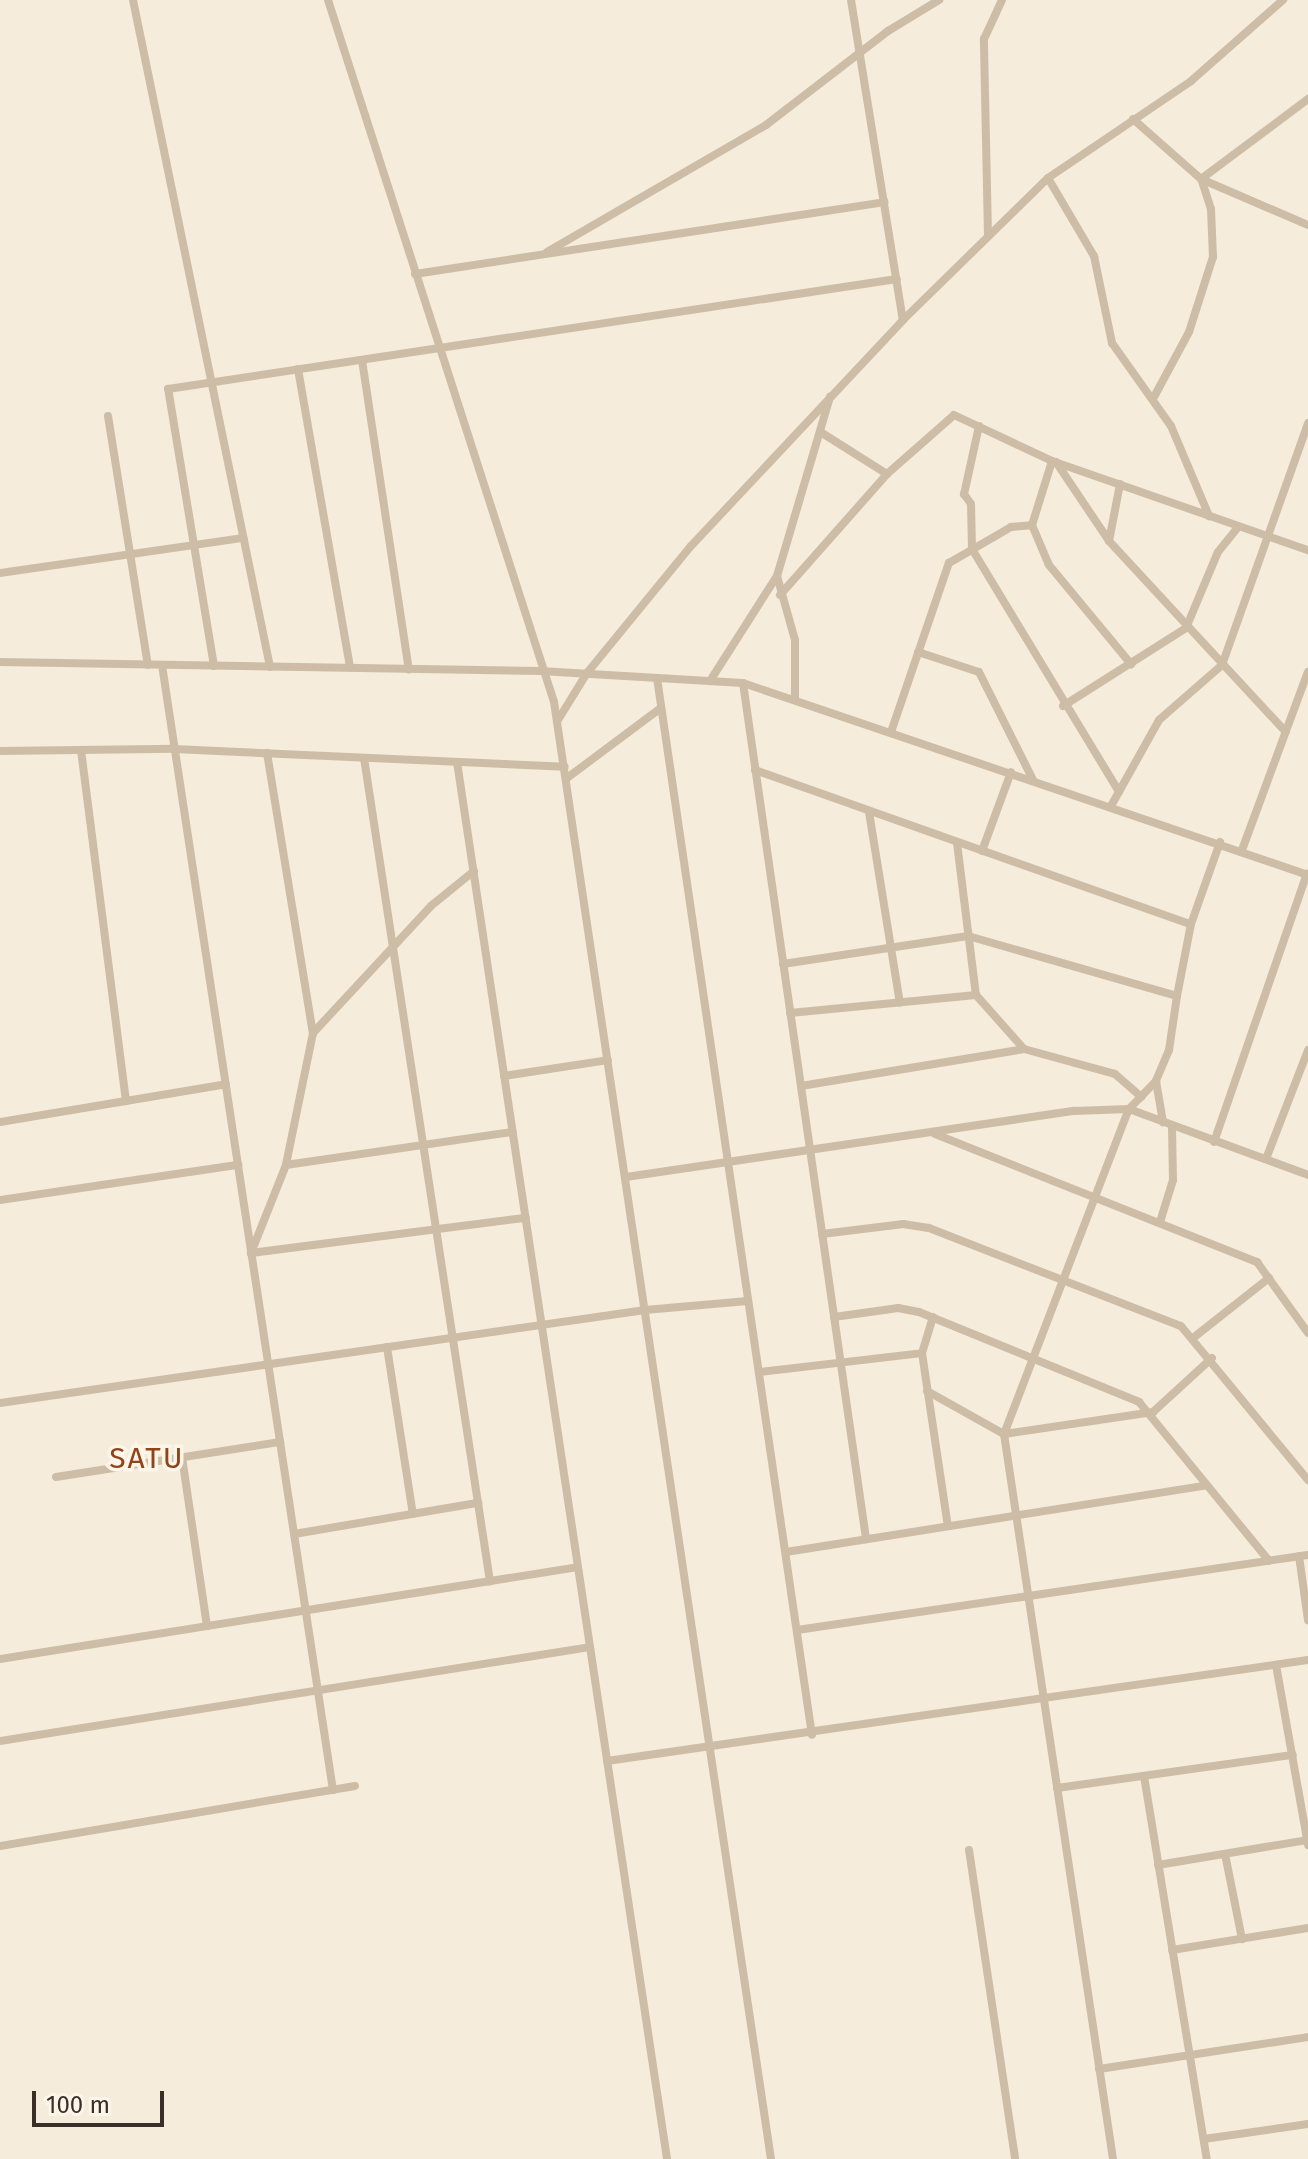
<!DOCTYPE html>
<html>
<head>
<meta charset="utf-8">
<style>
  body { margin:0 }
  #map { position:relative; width:1308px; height:2159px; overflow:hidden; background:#f5ecdc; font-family:"Fira Sans",sans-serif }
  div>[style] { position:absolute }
  .minor>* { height:8px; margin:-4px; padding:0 4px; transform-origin:4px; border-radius:4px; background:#cebda6 }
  span { translate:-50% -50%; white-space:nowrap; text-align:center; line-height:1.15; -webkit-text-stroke:7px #fcf5e9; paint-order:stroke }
  .neighbourhood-label { font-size:30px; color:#924317; letter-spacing:2px }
  .scale { position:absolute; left:32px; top:2091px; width:132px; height:36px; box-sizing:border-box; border:4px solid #3a2f28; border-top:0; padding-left:10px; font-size:24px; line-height:28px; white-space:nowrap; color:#3a2f28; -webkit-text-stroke:6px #fcf5e9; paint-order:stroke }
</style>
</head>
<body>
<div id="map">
  <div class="minor">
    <i style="left:133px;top:0;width:681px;rotate:78.39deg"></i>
    <i style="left:328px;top:0;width:737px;rotate:72.15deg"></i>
    <i style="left:554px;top:702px;width:1473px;rotate:81.53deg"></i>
    <i style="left:851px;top:0;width:324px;rotate:80.8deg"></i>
    <i style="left:1133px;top:119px;width:91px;rotate:41.4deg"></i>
    <i style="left:1201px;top:179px;width:116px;rotate:23.3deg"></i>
    <i style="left:1048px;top:178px;width:91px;rotate:59.5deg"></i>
    <i style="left:1094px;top:256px;width:89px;rotate:78.3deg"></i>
    <i style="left:1112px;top:343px;width:102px;rotate:54.6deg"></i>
    <i style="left:1171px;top:426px;width:98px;rotate:67.1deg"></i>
    <i style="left:988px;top:236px;width:197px;rotate:-91.2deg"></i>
    <i style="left:984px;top:39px;width:43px;rotate:-65.2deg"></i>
    <i style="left:547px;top:252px;width:253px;rotate:-30.1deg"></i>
    <i style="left:766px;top:125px;width:154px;rotate:-37.6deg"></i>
    <i style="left:888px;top:31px;width:60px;rotate:-31.3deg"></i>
    <i style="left:415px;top:274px;width:475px;rotate:-8.7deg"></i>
    <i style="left:362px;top:360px;width:313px;rotate:81.4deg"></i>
    <i style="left:298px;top:369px;width:303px;rotate:80.1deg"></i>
    <i style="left:1154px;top:397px;width:74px;rotate:-61.7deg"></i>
    <i style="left:1189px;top:332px;width:79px;rotate:-72.3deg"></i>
    <i style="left:1213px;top:257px;width:48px;rotate:-92.4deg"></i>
    <i style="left:1211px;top:209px;width:32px;rotate:-108deg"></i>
    <i style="left:1201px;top:179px;width:134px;rotate:-36.8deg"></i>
    <i style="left:108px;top:416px;width:252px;rotate:80.9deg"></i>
    <i style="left:979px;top:426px;width:70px;rotate:102.4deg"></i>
    <i style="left:964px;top:494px;width:12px;rotate:55deg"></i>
    <i style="left:971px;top:504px;width:45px;rotate:88.7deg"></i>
    <i style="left:972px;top:549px;width:284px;rotate:58.8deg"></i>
    <i style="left:822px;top:433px;width:77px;rotate:32.2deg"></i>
    <i style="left:1056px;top:462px;width:95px;rotate:56.1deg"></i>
    <i style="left:1120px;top:484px;width:58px;rotate:100.9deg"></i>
    <i style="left:1109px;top:541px;width:260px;rotate:47.2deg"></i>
    <i style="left:1032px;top:525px;width:43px;rotate:67deg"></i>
    <i style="left:1049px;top:565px;width:129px;rotate:50.4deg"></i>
    <i style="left:1032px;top:525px;width:67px;rotate:-72.6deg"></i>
    <i style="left:0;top:573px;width:246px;rotate:-8.2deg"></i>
    <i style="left:777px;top:576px;width:66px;rotate:74.3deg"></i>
    <i style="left:795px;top:640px;width:56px;rotate:90deg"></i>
    <i style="left:780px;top:595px;width:162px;rotate:-48.5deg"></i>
    <i style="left:887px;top:474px;width:89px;rotate:-41.4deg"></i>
    <i style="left:954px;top:415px;width:108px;rotate:25.1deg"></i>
    <i style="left:1052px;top:461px;width:271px;rotate:19.2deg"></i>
    <i style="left:918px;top:652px;width:64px;rotate:18.2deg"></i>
    <i style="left:979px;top:672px;width:121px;rotate:63.4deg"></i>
    <i style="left:0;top:662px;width:540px;rotate:0.95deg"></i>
    <i style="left:540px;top:671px;width:203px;rotate:3.4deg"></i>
    <i style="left:743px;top:683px;width:597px;rotate:18.77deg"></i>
    <i style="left:162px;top:665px;width:1138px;rotate:81.36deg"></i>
    <i style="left:214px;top:666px;width:281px;rotate:-99.4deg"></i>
    <i style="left:168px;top:389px;width:737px;rotate:-8.58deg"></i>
    <i style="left:657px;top:678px;width:1068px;rotate:81.66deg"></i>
    <i style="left:710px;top:681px;width:125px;rotate:-57.5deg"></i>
    <i style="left:777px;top:576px;width:187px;rotate:-73.5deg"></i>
    <i style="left:743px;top:683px;width:865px;rotate:81.82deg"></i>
    <i style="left:1063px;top:706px;width:146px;rotate:-32.4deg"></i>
    <i style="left:1186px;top:628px;width:82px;rotate:-67.2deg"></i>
    <i style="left:1218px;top:552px;width:33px;rotate:-51deg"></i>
    <i style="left:558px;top:720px;width:55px;rotate:-58.3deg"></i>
    <i style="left:587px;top:673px;width:164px;rotate:-50.7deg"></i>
    <i style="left:691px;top:546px;width:310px;rotate:-46.8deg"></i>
    <i style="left:903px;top:320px;width:203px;rotate:-44.4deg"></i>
    <i style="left:1048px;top:178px;width:173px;rotate:-34.1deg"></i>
    <i style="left:1191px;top:81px;width:123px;rotate:-41.4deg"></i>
    <i style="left:891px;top:732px;width:179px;rotate:-71.1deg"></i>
    <i style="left:949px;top:563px;width:72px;rotate:-30.1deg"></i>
    <i style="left:1011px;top:527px;width:21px;rotate:-5deg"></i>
    <i style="left:81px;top:750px;width:354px;rotate:82.7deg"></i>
    <i style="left:0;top:751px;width:174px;rotate:-0.7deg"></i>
    <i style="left:174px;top:749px;width:391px;rotate:2.6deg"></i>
    <i style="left:267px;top:753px;width:284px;rotate:80.7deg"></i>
    <i style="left:364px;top:758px;width:833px;rotate:81.3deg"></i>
    <i style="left:457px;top:762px;width:1413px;rotate:81.45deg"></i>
    <i style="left:755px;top:770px;width:462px;rotate:19.5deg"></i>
    <i style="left:567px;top:778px;width:117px;rotate:-36.7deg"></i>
    <i style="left:1111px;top:806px;width:98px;rotate:-60.8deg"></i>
    <i style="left:1159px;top:720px;width:84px;rotate:-41.1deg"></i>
    <i style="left:1222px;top:665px;width:257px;rotate:-70.4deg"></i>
    <i style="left:869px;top:812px;width:193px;rotate:80.8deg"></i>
    <i style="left:957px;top:843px;width:153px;rotate:82.9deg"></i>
    <i style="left:976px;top:995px;width:72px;rotate:48.4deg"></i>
    <i style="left:1024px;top:1049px;width:94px;rotate:15.4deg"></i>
    <i style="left:1115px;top:1074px;width:35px;rotate:41deg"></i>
    <i style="left:1242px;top:850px;width:190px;rotate:-69.7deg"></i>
    <i style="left:982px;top:851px;width:84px;rotate:-69.8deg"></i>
    <i style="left:474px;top:871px;width:55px;rotate:140.9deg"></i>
    <i style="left:431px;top:906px;width:173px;rotate:132.9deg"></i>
    <i style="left:313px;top:1033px;width:135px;rotate:101.6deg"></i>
    <i style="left:286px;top:1165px;width:95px;rotate:111.7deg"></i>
    <i style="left:251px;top:1253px;width:277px;rotate:-7.3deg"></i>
    <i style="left:783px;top:964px;width:187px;rotate:-8.6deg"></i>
    <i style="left:968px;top:936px;width:217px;rotate:16deg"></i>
    <i style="left:1177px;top:996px;width:55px;rotate:98.4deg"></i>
    <i style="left:1169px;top:1050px;width:34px;rotate:113deg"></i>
    <i style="left:1177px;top:996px;width:73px;rotate:-79deg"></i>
    <i style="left:1191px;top:924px;width:87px;rotate:-70.5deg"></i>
    <i style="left:790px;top:1013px;width:187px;rotate:-5.5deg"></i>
    <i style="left:504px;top:1076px;width:105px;rotate:-8.7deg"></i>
    <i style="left:801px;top:1086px;width:226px;rotate:-9.4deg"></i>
    <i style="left:0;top:1122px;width:229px;rotate:-9.5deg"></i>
    <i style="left:935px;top:1134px;width:347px;rotate:21.7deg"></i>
    <i style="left:1257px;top:1262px;width:87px;rotate:54.3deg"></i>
    <i style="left:1214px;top:1142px;width:284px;rotate:-70.9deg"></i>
    <i style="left:1266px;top:1159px;width:117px;rotate:-68.9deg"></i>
    <i style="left:286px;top:1165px;width:229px;rotate:-8.3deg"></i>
    <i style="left:626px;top:1177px;width:453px;rotate:-8.4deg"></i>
    <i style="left:1074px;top:1111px;width:55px;rotate:-2.1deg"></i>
    <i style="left:1129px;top:1109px;width:191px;rotate:20.2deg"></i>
    <i style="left:0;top:1200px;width:241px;rotate:-8.4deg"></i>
    <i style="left:1160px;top:1222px;width:44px;rotate:-72.8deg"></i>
    <i style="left:1173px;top:1180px;width:54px;rotate:-91.1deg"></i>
    <i style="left:822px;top:1234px;width:82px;rotate:-7deg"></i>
    <i style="left:903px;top:1224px;width:26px;rotate:9deg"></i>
    <i style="left:929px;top:1228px;width:270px;rotate:21.3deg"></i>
    <i style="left:1181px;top:1326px;width:200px;rotate:50.5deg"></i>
    <i style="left:834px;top:1317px;width:65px;rotate:-8deg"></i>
    <i style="left:898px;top:1308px;width:21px;rotate:11deg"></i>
    <i style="left:919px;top:1312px;width:238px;rotate:22.2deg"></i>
    <i style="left:1139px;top:1402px;width:205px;rotate:50.7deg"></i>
    <i style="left:933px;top:1317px;width:38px;rotate:107deg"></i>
    <i style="left:922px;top:1353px;width:175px;rotate:81.5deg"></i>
    <i style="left:1193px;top:1338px;width:97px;rotate:-38.3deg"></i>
    <i style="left:387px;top:1347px;width:169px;rotate:81.2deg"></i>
    <i style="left:759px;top:1372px;width:164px;rotate:-6.6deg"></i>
    <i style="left:927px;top:1391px;width:88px;rotate:29.2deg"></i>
    <i style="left:1004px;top:1434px;width:151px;rotate:-8.4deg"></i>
    <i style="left:1153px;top:1412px;width:80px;rotate:-42.5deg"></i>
    <i style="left:0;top:1403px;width:652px;rotate:-8.2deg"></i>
    <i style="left:645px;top:1310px;width:103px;rotate:-5deg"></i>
    <i style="left:182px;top:1457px;width:171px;rotate:81.6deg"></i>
    <i style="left:56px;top:1477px;width:227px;rotate:-8.9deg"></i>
    <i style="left:294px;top:1534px;width:187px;rotate:-9.6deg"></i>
    <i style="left:786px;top:1552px;width:426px;rotate:-9deg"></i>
    <i style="left:1299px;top:1556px;width:65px;rotate:82deg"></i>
    <i style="left:797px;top:1630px;width:516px;rotate:-8.35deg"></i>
    <i style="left:0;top:1659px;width:585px;rotate:-9.04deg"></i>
    <i style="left:1276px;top:1665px;width:183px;rotate:79.9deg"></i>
    <i style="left:0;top:1741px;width:597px;rotate:-9.05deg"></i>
    <i style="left:607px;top:1761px;width:708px;rotate:-8.2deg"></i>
    <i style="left:1144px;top:1776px;width:388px;rotate:80.7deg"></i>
    <i style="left:1057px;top:1788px;width:238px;rotate:-8deg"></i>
    <i style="left:0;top:1846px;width:360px;rotate:-9.6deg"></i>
    <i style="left:969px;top:1850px;width:312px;rotate:81.5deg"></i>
    <i style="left:1225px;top:1854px;width:87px;rotate:78.7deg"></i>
    <i style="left:1158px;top:1865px;width:151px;rotate:-9.5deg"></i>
    <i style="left:1172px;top:1950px;width:138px;rotate:-9.2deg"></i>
    <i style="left:1099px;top:2069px;width:211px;rotate:-8.7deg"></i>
    <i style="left:1204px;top:2139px;width:105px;rotate:-8.2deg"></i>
    <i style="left:1113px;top:2159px;width:733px;rotate:-98.55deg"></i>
    <i style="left:1004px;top:1434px;width:348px;rotate:-69deg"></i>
    <i style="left:1129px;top:1109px;width:39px;rotate:-46deg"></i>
    <i style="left:1156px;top:1081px;width:42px;rotate:80.3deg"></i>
  </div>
  <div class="neighbourhood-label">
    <span style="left:147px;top:1458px">SATU</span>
  </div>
  <div class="scale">100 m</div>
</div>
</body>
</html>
